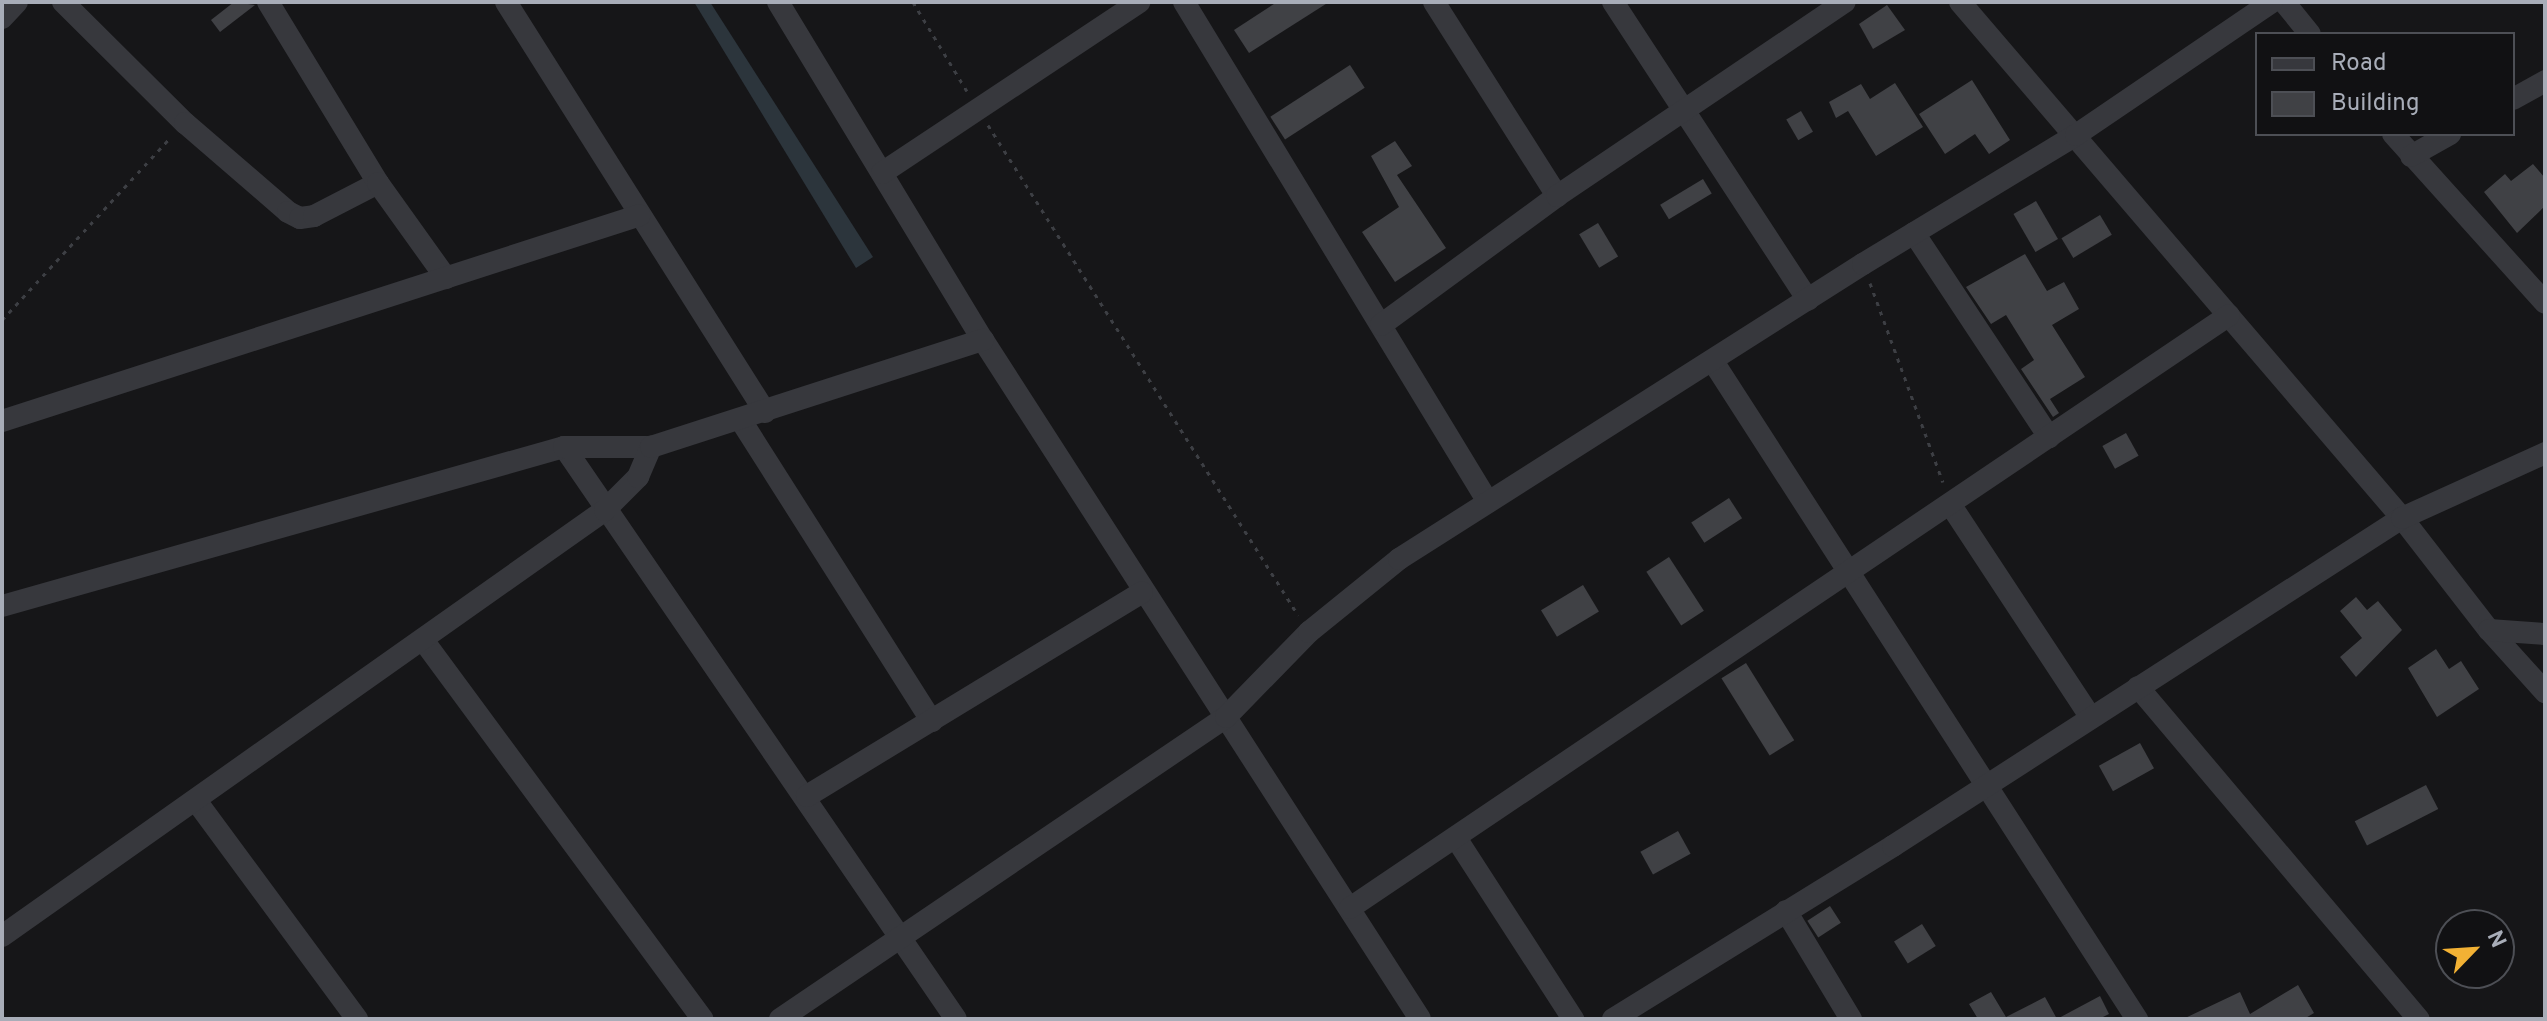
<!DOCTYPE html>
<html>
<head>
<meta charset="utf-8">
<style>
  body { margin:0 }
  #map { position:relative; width:2547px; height:1021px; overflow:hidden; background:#161618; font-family:Overpass,sans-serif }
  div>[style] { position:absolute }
  .water>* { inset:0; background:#2c353c }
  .building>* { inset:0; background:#404145; transform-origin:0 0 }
  .path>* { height:3px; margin-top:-1.5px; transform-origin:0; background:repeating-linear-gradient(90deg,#3d3f44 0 4px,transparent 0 10px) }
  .minor>* { height:22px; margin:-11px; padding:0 11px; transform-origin:11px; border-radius:11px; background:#37383d }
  span { translate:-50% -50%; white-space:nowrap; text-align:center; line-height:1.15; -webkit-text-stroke:8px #111113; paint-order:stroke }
  .frame { position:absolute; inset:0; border:4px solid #a8adb8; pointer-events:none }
  .legend { position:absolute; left:2255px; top:32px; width:260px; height:104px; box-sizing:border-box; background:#111113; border:2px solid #4d4f55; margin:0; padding:10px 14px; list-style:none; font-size:24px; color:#a8adb8 }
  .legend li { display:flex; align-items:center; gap:16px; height:40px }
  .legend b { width:40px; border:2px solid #4d4f55 }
  .north { position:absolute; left:2435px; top:909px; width:80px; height:80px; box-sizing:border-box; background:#111113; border:2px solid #4d4f55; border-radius:50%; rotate:65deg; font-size:22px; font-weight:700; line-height:32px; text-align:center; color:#a8adb8 }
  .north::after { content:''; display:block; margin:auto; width:28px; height:36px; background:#f2b134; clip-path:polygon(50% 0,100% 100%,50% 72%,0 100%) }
</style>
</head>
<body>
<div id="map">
  <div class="water">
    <i style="clip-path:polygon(694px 2px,710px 2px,873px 257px,856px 268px)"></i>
  </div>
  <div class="building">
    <i style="clip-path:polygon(234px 2px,255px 5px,220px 32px,211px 20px)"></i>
    <i style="clip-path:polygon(1277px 2px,1329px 2px,1249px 53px,1234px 30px)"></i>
    <i style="clip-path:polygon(1887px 5px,1905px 30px,1873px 49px,1859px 24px)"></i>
    <i style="left:1350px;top:65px;width:27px;height:95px;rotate:57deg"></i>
    <i style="clip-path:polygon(1972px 80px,2010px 140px,1989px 154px,1975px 134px,1945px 154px,1919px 114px)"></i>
    <i style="clip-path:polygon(1895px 83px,1923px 127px,1876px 156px,1848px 111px,1836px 118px,1829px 102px,1861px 84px,1870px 99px)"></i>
    <i style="left:1801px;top:111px;width:24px;height:17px;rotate:60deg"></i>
    <i style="clip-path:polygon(1395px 141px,1412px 166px,1397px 175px,1446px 248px,1395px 282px,1362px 232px,1399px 207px,1371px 156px)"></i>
    <i style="clip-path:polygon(2533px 164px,2545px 178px,2545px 206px,2517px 233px,2484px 192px,2505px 174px,2511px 181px)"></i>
    <i style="left:1703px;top:179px;width:17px;height:50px;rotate:59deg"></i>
    <i style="left:2036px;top:201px;width:44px;height:26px;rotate:60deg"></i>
    <i style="left:2100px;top:215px;width:23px;height:45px;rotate:59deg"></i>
    <i style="left:1598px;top:223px;width:39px;height:22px;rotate:59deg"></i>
    <i style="clip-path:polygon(2025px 254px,2047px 291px,2064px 282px,2079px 309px,2052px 325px,2085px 377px,2050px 399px,2059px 413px,2053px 417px,2021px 369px,2034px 360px,2006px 315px,1991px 324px,1966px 287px)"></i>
    <i style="left:2126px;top:433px;width:26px;height:27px;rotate:61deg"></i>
    <i style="left:1729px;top:498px;width:24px;height:45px;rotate:57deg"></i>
    <i style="left:1669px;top:557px;width:64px;height:27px;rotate:57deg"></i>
    <i style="left:1583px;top:585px;width:31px;height:49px;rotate:59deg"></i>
    <i style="clip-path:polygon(2356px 597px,2367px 610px,2378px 601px,2402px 630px,2356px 677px,2340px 657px,2362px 638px,2340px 611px)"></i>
    <i style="clip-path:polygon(2436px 649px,2449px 669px,2461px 661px,2479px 689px,2437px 717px,2408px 668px)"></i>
    <i style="left:1746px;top:663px;width:91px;height:29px;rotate:58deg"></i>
    <i style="left:2140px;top:743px;width:29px;height:47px;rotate:61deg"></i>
    <i style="left:2426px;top:785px;width:27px;height:80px;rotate:63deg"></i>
    <i style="left:1678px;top:831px;width:26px;height:43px;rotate:61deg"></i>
    <i style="left:1830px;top:906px;width:20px;height:27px;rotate:57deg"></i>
    <i style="left:1922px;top:924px;width:26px;height:33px;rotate:58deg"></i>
    <i style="clip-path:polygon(2298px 985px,2314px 1013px,2304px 1019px,2183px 1019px,2240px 992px,2250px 1014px)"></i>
    <i style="clip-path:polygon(1991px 992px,2006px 1017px,2045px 997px,2057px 1019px,2100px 996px,2109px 1014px,2099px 1019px,1978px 1019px,1969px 1004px)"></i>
  </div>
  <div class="path">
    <i style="left:913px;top:2px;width:104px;rotate:58.8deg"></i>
    <i style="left:988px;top:125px;width:580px;rotate:57.68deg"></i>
    <i style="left:1870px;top:283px;width:212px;rotate:69.9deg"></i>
    <i style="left:2px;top:320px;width:249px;rotate:-47.3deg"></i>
  </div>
  <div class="minor">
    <i style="left:63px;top:2px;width:172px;rotate:44.8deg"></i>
    <i style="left:185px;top:123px;width:136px;rotate:40.8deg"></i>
    <i style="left:288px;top:212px;width:13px;rotate:27deg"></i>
    <i style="left:300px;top:218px;width:14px;rotate:-8deg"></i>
    <i style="left:314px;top:216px;width:72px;rotate:-27.3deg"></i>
    <i style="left:268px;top:2px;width:212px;rotate:58.7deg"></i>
    <i style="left:378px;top:183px;width:117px;rotate:54.4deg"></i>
    <i style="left:506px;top:2px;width:485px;rotate:57.7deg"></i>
    <i style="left:778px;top:2px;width:395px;rotate:58.8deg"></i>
    <i style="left:983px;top:340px;width:807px;rotate:57.23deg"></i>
    <i style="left:1184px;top:2px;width:585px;rotate:58.7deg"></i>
    <i style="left:1434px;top:2px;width:230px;rotate:57.6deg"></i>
    <i style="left:1613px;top:2px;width:356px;rotate:56.8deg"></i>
    <i style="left:1960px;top:2px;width:679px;rotate:49.42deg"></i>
    <i style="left:2402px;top:518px;width:142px;rotate:52.2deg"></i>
    <i style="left:2489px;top:630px;width:84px;rotate:47.9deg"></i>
    <i style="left:2284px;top:2px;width:41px;rotate:50.9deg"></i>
    <i style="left:2px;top:18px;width:22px;rotate:-47deg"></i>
    <i style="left:2513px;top:99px;width:37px;rotate:-29deg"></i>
    <i style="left:2393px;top:134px;width:227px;rotate:48deg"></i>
    <i style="left:2411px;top:156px;width:45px;rotate:-29.4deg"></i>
    <i style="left:882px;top:173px;width:309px;rotate:-33.6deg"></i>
    <i style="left:1914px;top:233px;width:245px;rotate:56.5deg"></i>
    <i style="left:1381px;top:325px;width:218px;rotate:-36.2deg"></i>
    <i style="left:1557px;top:196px;width:347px;rotate:-34deg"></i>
    <i style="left:1714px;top:363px;width:781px;rotate:57.19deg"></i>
    <i style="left:740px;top:419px;width:358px;rotate:57.6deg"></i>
    <i style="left:2px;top:421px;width:670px;rotate:-17.89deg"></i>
    <i style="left:564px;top:447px;width:693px;rotate:55.58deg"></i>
    <i style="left:1950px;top:504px;width:256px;rotate:56.6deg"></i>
    <i style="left:2px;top:606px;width:584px;rotate:-15.8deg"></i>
    <i style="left:564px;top:447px;width:87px"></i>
    <i style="left:2489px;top:630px;width:56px;rotate:4.1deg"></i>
    <i style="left:423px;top:640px;width:471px;rotate:53.6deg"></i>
    <i style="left:2138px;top:687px;width:435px;rotate:49.8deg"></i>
    <i style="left:807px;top:796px;width:392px;rotate:-31.3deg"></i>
    <i style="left:197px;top:802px;width:270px;rotate:53.6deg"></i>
    <i style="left:1456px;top:838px;width:216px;rotate:57.1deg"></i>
    <i style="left:1350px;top:908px;width:1060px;rotate:-34deg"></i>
    <i style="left:1786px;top:911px;width:126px;rotate:59deg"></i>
    <i style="left:2px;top:936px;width:738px;rotate:-35.24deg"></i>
    <i style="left:605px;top:510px;width:47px;rotate:-45deg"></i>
    <i style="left:638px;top:477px;width:33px;rotate:-67deg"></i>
    <i style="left:651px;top:447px;width:349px;rotate:-17.9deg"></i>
    <i style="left:780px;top:1019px;width:539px;rotate:-34.1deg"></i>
    <i style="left:1226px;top:717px;width:119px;rotate:-45.7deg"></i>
    <i style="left:1309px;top:632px;width:116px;rotate:-39deg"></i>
    <i style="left:1399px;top:559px;width:550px;rotate:-32.45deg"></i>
    <i style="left:1863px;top:264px;width:249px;rotate:-31.2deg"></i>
    <i style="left:2076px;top:135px;width:237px;rotate:-34.2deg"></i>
    <i style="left:1613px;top:1019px;width:329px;rotate:-31.7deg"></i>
    <i style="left:1893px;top:846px;width:606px;rotate:-32.8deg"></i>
    <i style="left:2402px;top:518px;width:157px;rotate:-24.4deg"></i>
  </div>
  <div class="frame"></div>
  <ul class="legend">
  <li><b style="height:10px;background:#37383d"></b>Road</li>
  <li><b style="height:22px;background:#404145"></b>Building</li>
  </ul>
  <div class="north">N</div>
</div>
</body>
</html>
